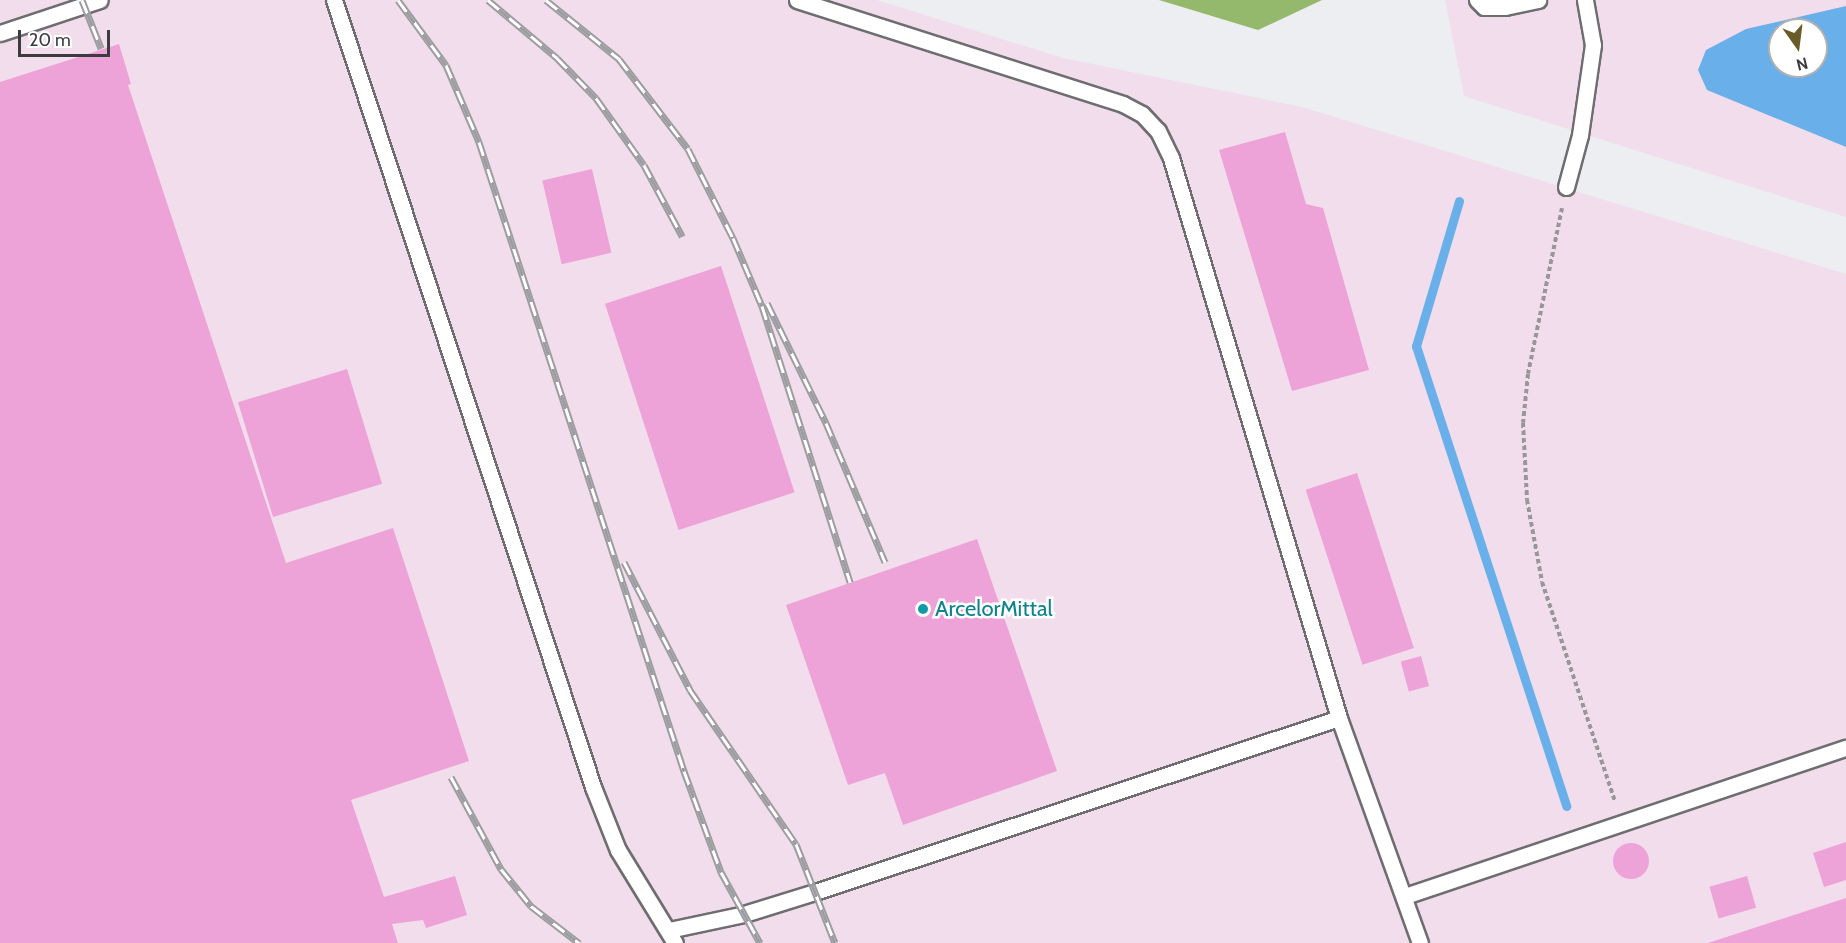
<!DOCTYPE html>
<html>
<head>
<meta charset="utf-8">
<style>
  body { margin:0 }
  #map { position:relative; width:1846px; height:943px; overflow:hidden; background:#edeef1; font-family:Cabin,sans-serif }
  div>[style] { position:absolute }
  .industrial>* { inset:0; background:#f2ddec }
  .forest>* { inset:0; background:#95b96c }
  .water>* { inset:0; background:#69afea }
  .stream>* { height:9px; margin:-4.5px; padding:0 4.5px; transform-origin:4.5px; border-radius:4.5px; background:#69afea }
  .building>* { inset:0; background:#eda2d8; transform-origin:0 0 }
  .round { border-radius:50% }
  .path>* { height:4px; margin-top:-2px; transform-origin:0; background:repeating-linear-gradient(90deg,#97979a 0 4.5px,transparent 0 7.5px) }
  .roads { filter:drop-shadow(2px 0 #6e6e71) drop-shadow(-2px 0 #6e6e71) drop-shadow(0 2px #6e6e71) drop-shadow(0 -2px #6e6e71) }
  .lane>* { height:15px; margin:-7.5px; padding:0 7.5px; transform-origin:7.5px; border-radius:7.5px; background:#fff }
  .rail>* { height:7px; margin-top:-3.5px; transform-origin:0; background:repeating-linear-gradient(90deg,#fff 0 14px,#9c9da0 0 28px); box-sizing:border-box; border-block:2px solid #9c9da0 }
  .dots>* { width:16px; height:16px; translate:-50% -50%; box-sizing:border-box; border:3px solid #fff; border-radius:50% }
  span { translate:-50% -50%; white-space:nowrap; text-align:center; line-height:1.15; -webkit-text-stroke:5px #fff; paint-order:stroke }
  .culture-label { font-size:22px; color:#0d838f }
  .left { translate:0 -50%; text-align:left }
  .north { position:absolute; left:1768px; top:18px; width:60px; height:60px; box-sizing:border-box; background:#fff; border:2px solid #b1b1b2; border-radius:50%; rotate:166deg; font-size:16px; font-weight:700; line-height:24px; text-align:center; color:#3c3c3e }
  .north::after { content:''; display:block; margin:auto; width:21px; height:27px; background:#6a5c29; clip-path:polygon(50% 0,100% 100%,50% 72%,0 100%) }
  .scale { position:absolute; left:18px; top:30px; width:92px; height:27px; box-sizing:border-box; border:3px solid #3c3c3e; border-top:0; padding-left:8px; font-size:18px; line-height:21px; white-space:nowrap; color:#3c3c3e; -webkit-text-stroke:4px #fff; paint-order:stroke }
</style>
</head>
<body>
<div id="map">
  <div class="industrial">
    <i style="clip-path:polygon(0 0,877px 0,1063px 58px,1302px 107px,1846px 274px,1846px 943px,0 943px)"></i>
    <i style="clip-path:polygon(evenodd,1445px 0,1846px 0,1846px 217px,1464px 96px,1445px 0,1780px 30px,1816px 30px,1816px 66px,1780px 66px,1780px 30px)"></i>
  </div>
  <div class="forest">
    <i style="clip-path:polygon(1159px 0,1322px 0,1258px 30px)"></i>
  </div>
  <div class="water">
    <i style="clip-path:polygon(evenodd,1846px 6px,1846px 147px,1707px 90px,1698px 70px,1706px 50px,1746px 29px,1846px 6px,1780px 30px,1816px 30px,1816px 66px,1780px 66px,1780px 30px)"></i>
  </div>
  <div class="stream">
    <i style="left:1459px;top:201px;width:151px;rotate:106.5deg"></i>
    <i style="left:1416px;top:346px;width:484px;rotate:71.9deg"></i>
  </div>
  <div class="building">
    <i style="clip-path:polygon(119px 44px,131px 84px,128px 85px,286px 563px,393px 528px,469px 761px,351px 800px,384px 897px,455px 876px,467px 915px,426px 928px,423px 920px,392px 924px,398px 943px,0 943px,0 82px)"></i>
    <i style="clip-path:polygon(1285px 132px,1306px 204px,1323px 208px,1369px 370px,1292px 391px,1219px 150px)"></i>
    <i style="left:592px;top:169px;width:86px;height:51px;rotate:77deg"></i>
    <i style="left:721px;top:266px;width:238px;height:122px;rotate:72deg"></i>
    <i style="left:347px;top:369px;width:120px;height:114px;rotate:73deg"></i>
    <i style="left:1357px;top:473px;width:184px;height:54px;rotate:72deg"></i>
    <i style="clip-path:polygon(977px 539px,1057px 771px,903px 825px,885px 773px,848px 785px,786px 605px)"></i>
    <i style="left:1421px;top:656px;width:31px;height:21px;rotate:75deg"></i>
    <i style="clip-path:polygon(1846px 842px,1846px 880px,1824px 887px,1813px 853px)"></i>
    <i class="round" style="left:1613px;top:843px;width:36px;height:36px"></i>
    <i style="left:1747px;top:876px;width:33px;height:39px;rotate:74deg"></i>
    <i style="clip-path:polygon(1846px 898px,1846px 943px,1708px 943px)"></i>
  </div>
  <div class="path">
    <i style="left:1562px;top:208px;width:169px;rotate:101.6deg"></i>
    <i style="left:1528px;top:374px;width:49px;rotate:95.8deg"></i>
    <i style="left:1523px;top:423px;width:77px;rotate:87deg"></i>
    <i style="left:1527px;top:500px;width:83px;rotate:79.6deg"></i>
    <i style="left:1542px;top:582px;width:232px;rotate:71.6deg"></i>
  </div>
  <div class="roads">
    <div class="lane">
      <i style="left:334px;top:0;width:829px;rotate:71.78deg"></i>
      <i style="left:593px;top:787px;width:68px;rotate:68.4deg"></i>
      <i style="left:618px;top:850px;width:109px;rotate:58.5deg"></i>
      <i style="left:797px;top:0;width:342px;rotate:17.7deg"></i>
      <i style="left:1123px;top:104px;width:21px;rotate:28deg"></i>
      <i style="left:1142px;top:114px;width:23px;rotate:47deg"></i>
      <i style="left:1158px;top:131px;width:30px;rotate:64deg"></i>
      <i style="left:1171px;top:158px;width:585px;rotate:73.3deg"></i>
      <i style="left:1339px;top:718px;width:239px;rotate:70.2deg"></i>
      <i style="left:1477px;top:0;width:10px;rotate:45deg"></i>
      <i style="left:1484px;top:7px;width:21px"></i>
      <i style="left:1505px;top:7px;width:34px;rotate:-12deg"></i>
      <i style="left:0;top:33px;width:105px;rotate:-18.3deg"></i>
      <i style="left:1566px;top:187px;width:54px;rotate:-74.9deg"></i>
      <i style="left:1580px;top:135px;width:91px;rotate:-81.8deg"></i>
      <i style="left:1593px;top:45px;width:46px;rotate:-100.1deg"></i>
      <i style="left:1405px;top:896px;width:465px;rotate:-18.6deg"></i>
      <i style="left:669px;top:930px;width:77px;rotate:-12deg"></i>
      <i style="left:744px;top:914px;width:77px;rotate:-17.3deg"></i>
      <i style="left:818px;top:891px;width:549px;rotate:-18.37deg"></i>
    </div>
  </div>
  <div class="rail">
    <i style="left:82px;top:0;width:52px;rotate:68.4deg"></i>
    <i style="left:398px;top:0;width:81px;rotate:53.6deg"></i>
    <i style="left:446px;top:65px;width:84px;rotate:66.8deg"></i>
    <i style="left:479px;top:142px;width:662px;rotate:71.95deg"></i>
    <i style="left:684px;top:771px;width:108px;rotate:69.9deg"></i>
    <i style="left:721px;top:872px;width:81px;rotate:61.2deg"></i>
    <i style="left:488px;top:0;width:90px;rotate:40deg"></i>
    <i style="left:557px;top:58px;width:56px;rotate:45.7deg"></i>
    <i style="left:596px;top:98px;width:82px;rotate:54.4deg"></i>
    <i style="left:644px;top:165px;width:81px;rotate:61.8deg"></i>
    <i style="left:546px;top:0;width:94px;rotate:38.9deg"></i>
    <i style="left:619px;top:59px;width:113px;rotate:52.5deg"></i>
    <i style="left:688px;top:149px;width:100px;rotate:63.2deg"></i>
    <i style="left:733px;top:238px;width:74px;rotate:66.9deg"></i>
    <i style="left:762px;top:306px;width:290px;rotate:72.3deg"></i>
    <i style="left:767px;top:303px;width:134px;rotate:63.8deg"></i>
    <i style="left:826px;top:423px;width:151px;rotate:67deg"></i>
    <i style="left:624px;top:562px;width:144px;rotate:62.7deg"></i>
    <i style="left:690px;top:690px;width:187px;rotate:55.5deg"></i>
    <i style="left:796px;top:844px;width:106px;rotate:68.5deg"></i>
    <i style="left:451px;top:777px;width:105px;rotate:61.5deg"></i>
    <i style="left:501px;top:869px;width:48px;rotate:51deg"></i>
    <i style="left:531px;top:906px;width:61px;rotate:37.6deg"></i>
  </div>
  <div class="dots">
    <i style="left:923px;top:609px;background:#0f9aa8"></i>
  </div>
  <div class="culture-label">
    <span class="left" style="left:935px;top:609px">ArcelorMittal</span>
  </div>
  <div class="north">N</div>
  <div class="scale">20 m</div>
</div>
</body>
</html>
